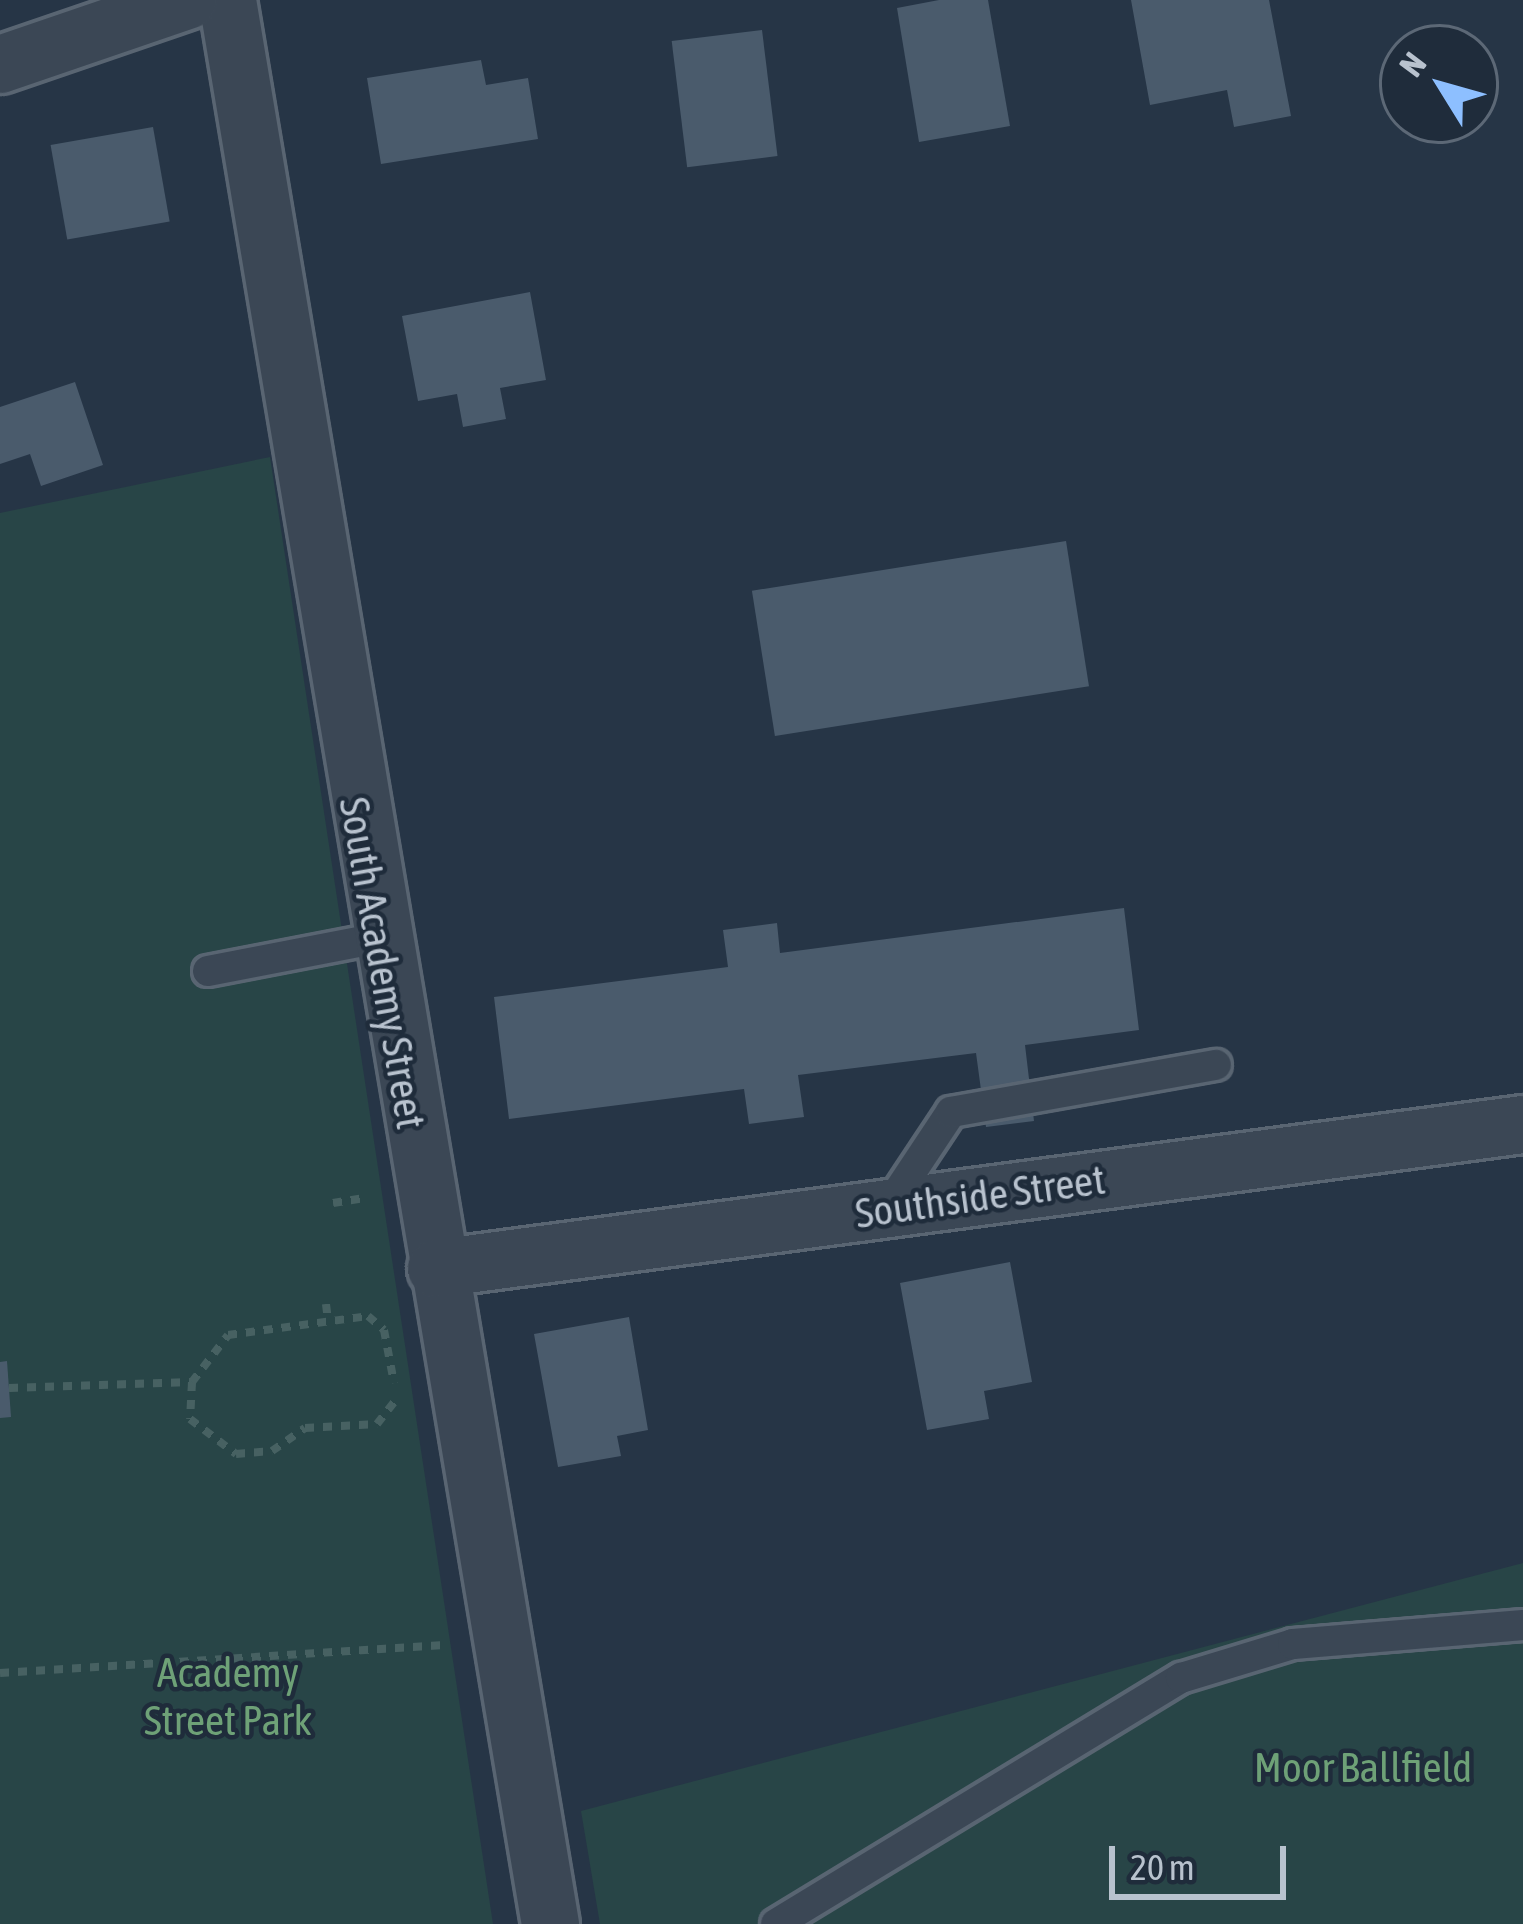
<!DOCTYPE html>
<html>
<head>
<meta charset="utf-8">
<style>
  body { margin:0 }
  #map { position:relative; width:1523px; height:1924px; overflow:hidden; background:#263546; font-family:"Asap Condensed",sans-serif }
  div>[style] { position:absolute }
  .green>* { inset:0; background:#284547 }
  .building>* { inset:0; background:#4a5b6c; transform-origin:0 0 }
  .path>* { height:8px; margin-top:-4px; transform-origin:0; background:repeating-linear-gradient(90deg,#476162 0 9px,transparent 0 18px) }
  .roads { filter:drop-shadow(3px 0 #596572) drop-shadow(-3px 0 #596572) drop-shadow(0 3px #596572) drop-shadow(0 -3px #596572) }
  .lane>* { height:30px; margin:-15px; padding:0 15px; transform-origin:15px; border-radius:15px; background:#3b4755 }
  .street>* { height:57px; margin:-28.5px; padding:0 28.5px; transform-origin:28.5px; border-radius:28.5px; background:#3b4755 }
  span { translate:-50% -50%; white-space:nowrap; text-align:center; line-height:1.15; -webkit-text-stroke:9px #1f2c3b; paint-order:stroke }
  .street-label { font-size:42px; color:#b8c2ce }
  .park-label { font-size:42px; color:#6ea177 }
  .north { position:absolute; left:1379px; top:24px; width:120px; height:120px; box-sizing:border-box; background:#1f2c3b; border:3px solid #5c6876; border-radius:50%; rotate:307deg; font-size:33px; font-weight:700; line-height:48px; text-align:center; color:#b8c2ce }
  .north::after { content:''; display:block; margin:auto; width:42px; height:54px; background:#8dbfff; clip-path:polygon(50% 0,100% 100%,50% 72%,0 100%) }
  .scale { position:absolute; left:1109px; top:1846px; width:177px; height:54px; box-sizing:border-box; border:6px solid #b8c2ce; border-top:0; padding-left:15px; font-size:36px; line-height:42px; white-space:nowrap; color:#b8c2ce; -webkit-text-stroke:9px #1f2c3b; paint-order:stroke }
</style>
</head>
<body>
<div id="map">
  <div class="green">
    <i style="clip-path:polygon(270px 457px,493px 1924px,0 1924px,0 513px)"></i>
    <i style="clip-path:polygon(1523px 1563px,1523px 1924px,600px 1924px,581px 1811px)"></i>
  </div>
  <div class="building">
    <i style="clip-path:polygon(939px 0,988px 0,1010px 126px,919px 142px,897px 8px)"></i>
    <i style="clip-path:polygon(1131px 0,1269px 0,1291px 116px,1234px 127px,1227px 90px,1150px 105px)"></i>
    <i style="left:762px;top:30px;width:127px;height:91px;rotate:83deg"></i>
    <i style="clip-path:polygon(481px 60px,486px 85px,528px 78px,538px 139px,381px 164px,367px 78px)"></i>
    <i style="left:153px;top:127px;width:96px;height:104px;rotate:80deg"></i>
    <i style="clip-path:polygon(530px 292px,546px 380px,500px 388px,506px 419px,463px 427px,457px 394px,418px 401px,402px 316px)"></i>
    <i style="clip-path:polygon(75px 382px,103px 465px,41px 486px,30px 454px,0 464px,0 407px)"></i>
    <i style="left:1066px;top:541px;width:147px;height:318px;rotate:81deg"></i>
    <i style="clip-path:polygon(1124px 908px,1139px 1030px,1025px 1045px,1034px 1121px,986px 1127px,976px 1053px,798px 1075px,804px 1117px,749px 1124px,744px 1089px,509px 1119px,494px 997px,728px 967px,723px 930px,777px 923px,780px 953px)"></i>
    <i style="clip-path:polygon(1010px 1262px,1032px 1382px,984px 1391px,989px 1419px,927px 1430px,900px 1283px)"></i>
    <i style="clip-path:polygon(629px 1317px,648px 1430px,617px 1436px,621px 1456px,558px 1467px,534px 1334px)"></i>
    <i style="clip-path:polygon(7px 1361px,11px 1417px,0 1418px,0 1362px)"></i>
  </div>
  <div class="path">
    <i style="left:333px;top:1203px;width:32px;rotate:-9deg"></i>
    <i style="left:326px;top:1304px;width:16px;rotate:83deg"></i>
    <i style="left:192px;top:1382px;width:59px;rotate:-52.5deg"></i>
    <i style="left:228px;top:1335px;width:141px;rotate:-7.7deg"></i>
    <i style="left:368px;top:1316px;width:21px;rotate:41deg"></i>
    <i style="left:384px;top:1330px;width:54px;rotate:79.3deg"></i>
    <i style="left:9px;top:1388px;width:183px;rotate:-1.9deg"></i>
    <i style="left:192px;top:1382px;width:37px;rotate:93deg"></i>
    <i style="left:190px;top:1419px;width:58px;rotate:37.3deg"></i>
    <i style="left:236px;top:1454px;width:36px;rotate:-5deg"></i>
    <i style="left:272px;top:1451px;width:40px;rotate:-34.9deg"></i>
    <i style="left:305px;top:1428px;width:72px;rotate:-3.2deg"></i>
    <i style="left:377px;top:1424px;width:33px;rotate:-52deg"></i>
    <i style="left:0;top:1673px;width:449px;rotate:-3.6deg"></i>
  </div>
  <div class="roads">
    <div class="lane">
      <i style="left:208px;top:971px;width:174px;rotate:-10.9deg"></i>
      <i style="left:888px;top:1207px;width:114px;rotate:-56.4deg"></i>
      <i style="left:951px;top:1112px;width:269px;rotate:-10.1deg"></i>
      <i style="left:776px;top:1924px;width:474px;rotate:-31.3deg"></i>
      <i style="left:1181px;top:1678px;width:117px;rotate:-16.9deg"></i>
      <i style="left:1293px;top:1644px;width:231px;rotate:-4.7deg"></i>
    </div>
    <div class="street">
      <i style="left:227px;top:0;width:1951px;rotate:80.47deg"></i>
      <i style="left:0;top:64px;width:198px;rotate:-18.9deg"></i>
      <i style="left:436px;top:1268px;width:1096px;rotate:-7.55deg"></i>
    </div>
  </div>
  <div class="street-label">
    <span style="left:383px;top:963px;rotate:80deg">South Academy Street</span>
    <span style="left:980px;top:1196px;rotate:-8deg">Southside Street</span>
  </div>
  <div class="park-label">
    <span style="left:228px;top:1696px">Academy<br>Street Park</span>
    <span style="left:1363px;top:1767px">Moor Ballfield</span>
  </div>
  <div class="north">N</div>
  <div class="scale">20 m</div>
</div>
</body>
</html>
